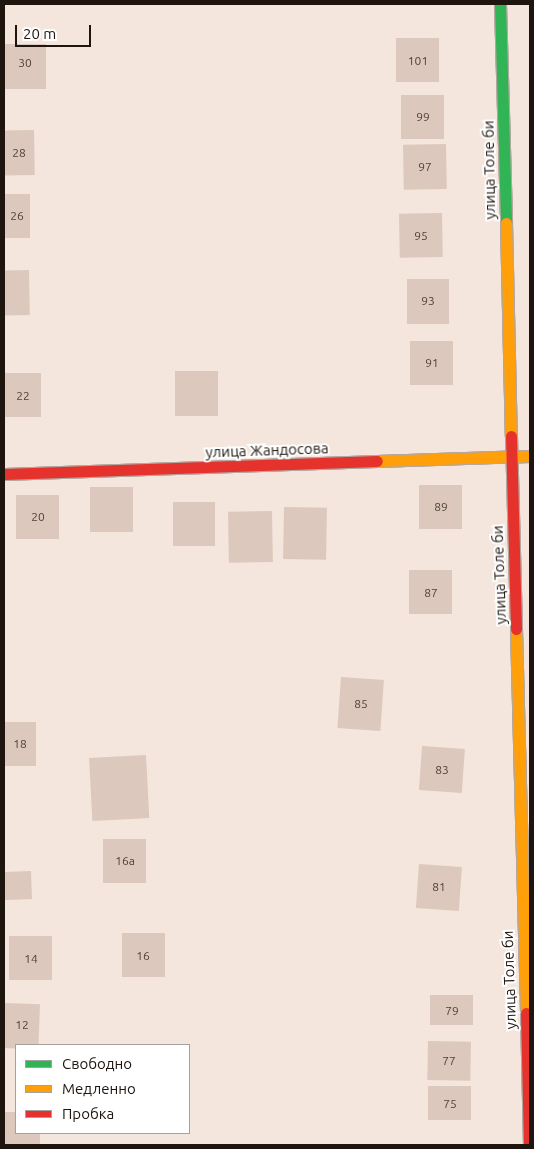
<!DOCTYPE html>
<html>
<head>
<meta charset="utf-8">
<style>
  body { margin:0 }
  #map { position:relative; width:534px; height:1149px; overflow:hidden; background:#f4e6dd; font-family:Ubuntu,sans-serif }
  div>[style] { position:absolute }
  .building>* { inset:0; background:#dcc8bd; transform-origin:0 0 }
  .roads { filter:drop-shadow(1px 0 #b3a7a0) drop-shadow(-1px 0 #b3a7a0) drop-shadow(0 1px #b3a7a0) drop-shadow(0 -1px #b3a7a0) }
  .fast>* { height:11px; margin:-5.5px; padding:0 5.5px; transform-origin:5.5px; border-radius:5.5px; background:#30b455 }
  .slow>* { height:11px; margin:-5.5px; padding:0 5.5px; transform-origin:5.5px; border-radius:5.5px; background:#ff9f0a }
  .jam>* { height:11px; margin:-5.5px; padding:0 5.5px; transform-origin:5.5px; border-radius:5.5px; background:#e5322d }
  span { translate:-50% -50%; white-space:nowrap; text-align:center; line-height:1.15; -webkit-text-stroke:4px #fff; paint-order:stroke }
  .number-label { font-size:12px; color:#4e423a }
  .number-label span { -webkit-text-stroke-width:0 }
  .street-label { font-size:15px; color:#1e150f }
  .frame { position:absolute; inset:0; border:5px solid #1e150f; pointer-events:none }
  .legend { position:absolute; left:15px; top:1044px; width:175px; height:90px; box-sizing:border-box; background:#fff; border:1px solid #a5a19f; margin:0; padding:6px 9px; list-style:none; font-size:15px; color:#1e150f }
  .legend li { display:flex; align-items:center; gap:10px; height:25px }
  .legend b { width:25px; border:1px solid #a5a19f }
  .scale { position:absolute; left:15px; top:25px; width:76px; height:22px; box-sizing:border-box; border:2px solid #1e150f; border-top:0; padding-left:6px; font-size:15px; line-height:18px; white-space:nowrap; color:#1e150f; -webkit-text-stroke:4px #fff; paint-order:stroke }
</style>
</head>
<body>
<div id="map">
  <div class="building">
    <i style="left:439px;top:38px;width:44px;height:43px;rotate:90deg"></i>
    <i style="left:4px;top:44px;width:42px;height:45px"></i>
    <i style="left:444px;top:95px;width:44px;height:43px;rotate:90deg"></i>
    <i style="left:34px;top:130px;width:45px;height:30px;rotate:89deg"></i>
    <i style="left:446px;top:144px;width:45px;height:43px;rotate:89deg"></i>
    <i style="left:4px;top:194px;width:26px;height:44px"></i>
    <i style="left:442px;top:213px;width:44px;height:43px;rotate:89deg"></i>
    <i style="left:29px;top:270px;width:45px;height:25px;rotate:89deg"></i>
    <i style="left:407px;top:279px;width:42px;height:45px"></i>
    <i style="left:410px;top:341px;width:43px;height:44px"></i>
    <i style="left:218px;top:371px;width:45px;height:43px;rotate:90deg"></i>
    <i style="left:41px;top:373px;width:44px;height:37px;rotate:90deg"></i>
    <i style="left:462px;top:485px;width:44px;height:43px;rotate:90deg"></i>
    <i style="left:133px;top:487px;width:45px;height:43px;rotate:90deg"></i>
    <i style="left:16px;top:495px;width:43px;height:44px"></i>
    <i style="left:173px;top:502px;width:42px;height:44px"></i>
    <i style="left:284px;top:507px;width:43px;height:52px;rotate:1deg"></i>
    <i style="left:272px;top:511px;width:51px;height:44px;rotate:89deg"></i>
    <i style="left:452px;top:570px;width:44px;height:43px;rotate:90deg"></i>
    <i style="left:341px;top:677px;width:43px;height:51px;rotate:4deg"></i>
    <i style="left:4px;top:722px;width:32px;height:44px"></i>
    <i style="left:422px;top:746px;width:43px;height:44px;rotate:4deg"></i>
    <i style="left:146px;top:755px;width:63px;height:57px;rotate:87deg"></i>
    <i style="left:103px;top:839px;width:43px;height:44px"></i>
    <i style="left:419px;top:864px;width:43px;height:44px;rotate:4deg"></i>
    <i style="left:31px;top:871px;width:28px;height:27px;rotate:88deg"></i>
    <i style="left:165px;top:933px;width:44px;height:43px;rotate:90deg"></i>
    <i style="left:52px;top:936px;width:44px;height:43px;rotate:90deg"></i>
    <i style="left:473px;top:995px;width:30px;height:43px;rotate:90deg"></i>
    <i style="left:4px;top:1003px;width:36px;height:45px;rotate:2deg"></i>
    <i style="left:428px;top:1041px;width:43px;height:39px;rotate:1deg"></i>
    <i style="left:471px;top:1086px;width:34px;height:43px;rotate:90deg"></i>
    <i style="clip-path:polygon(4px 1112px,16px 1112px,16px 1133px,40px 1133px,40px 1145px,4px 1145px)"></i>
  </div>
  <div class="roads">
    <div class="fast">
      <i style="left:500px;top:4px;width:219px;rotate:88.4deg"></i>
    </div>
    <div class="slow">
      <i style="left:506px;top:223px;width:213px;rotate:88.7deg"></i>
      <i style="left:377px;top:461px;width:153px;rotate:-1.9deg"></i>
      <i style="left:516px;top:629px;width:384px;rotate:88.5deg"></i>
    </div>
    <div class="jam">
      <i style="left:511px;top:436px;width:193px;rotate:88.5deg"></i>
      <i style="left:4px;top:474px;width:373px;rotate:-2deg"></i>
      <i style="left:526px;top:1013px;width:132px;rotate:88.7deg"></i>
    </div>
  </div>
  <div class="number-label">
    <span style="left:418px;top:61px">101</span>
    <span style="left:25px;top:63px">30</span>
    <span style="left:423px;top:117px">99</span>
    <span style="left:19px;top:153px">28</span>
    <span style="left:425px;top:167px">97</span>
    <span style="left:17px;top:216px">26</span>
    <span style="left:421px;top:236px">95</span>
    <span style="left:428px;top:301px">93</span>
    <span style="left:432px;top:363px">91</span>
    <span style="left:23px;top:396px">22</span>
    <span style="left:441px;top:507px">89</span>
    <span style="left:38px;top:517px">20</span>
    <span style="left:431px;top:593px">87</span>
    <span style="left:361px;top:704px">85</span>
    <span style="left:20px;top:744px">18</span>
    <span style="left:442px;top:770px">83</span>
    <span style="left:125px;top:861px">16а</span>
    <span style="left:439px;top:887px">81</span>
    <span style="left:143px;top:956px">16</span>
    <span style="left:31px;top:959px">14</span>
    <span style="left:452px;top:1011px">79</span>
    <span style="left:22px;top:1025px">12</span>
    <span style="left:449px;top:1061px">77</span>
    <span style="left:450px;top:1104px">75</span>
  </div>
  <div class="street-label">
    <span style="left:489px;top:170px;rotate:-91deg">улица Толе би</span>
    <span style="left:267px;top:450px;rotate:-2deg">улица Жандосова</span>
    <span style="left:499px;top:575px;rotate:-92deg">улица Толе би</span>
    <span style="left:509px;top:980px;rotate:-92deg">улица Толе би</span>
  </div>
  <div class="frame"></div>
  <ul class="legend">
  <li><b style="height:6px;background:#30b455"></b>Свободно</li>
  <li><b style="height:6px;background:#ff9f0a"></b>Медленно</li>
  <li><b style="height:6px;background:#e5322d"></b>Пробка</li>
  </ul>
  <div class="scale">20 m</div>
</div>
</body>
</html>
